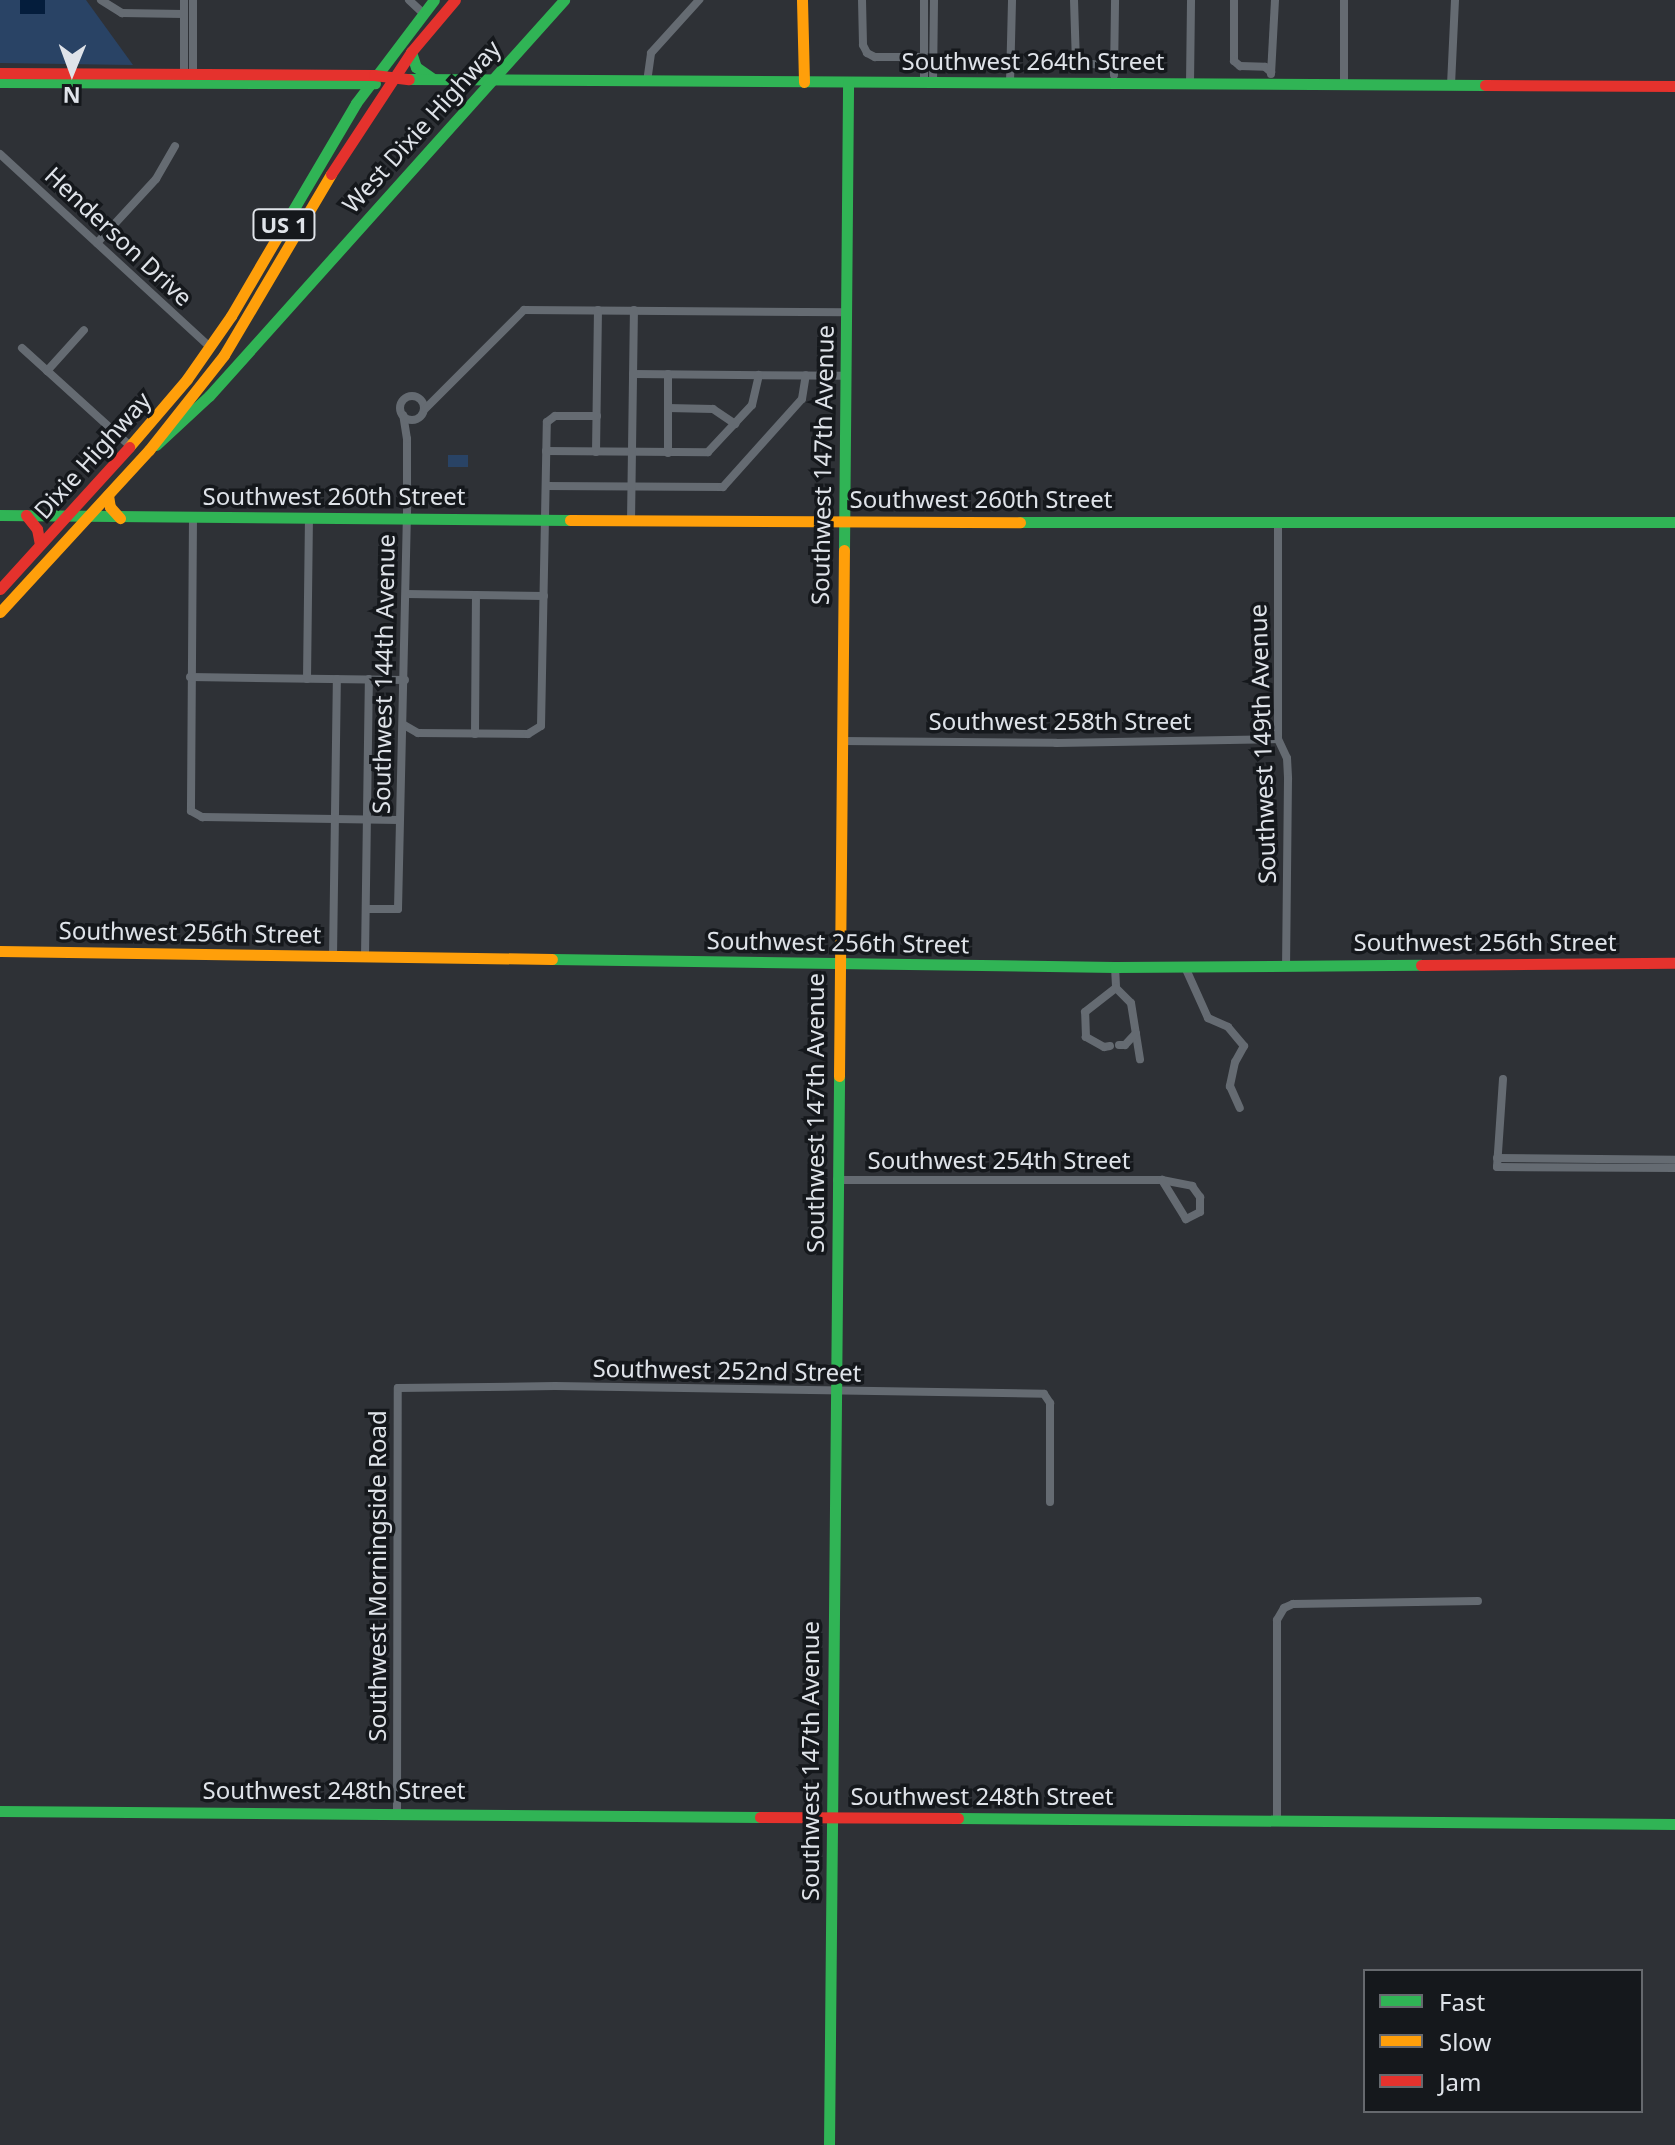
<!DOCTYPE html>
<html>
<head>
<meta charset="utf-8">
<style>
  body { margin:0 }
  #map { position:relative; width:1675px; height:2145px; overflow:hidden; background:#2e3136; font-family:"Noto Sans",sans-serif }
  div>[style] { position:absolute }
  .green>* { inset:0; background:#294365; transform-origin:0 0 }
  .water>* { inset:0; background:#041d3c; transform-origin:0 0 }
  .street>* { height:8px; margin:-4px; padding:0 4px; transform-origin:4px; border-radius:4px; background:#656b72 }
  .street>.ring { margin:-4px; padding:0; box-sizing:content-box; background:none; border:8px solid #656b72; border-radius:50% }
  .fast>* { height:11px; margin:-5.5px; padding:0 5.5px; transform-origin:5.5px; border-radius:5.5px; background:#30b455 }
  .slow>* { height:11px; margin:-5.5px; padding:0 5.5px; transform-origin:5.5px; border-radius:5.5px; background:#ff9f0a }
  .jam>* { height:11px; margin:-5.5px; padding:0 5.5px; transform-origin:5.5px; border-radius:5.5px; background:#e5322d }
  span { translate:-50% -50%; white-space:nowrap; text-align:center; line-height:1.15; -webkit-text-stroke:7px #15181c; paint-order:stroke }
  .shield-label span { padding:2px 6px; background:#15181c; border:2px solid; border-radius:6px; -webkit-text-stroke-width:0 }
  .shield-label { font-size:22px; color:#dfe3e9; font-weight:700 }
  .street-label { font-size:24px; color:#dfe3e9 }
  .legend { position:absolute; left:1363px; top:1969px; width:280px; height:144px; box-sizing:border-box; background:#15181c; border:2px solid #66696e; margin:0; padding:10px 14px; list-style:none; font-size:24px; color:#dfe3e9 }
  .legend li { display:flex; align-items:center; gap:16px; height:40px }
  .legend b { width:40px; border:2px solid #66696e }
  .north { position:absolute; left:32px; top:32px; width:80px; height:80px; -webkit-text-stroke:6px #15181c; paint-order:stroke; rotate:181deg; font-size:22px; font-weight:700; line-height:32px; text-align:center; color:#dfe3e9 }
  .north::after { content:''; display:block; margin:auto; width:28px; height:36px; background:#dfe3e9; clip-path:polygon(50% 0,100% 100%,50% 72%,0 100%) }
</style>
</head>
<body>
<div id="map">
  <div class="green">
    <i style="clip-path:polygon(0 0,86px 0,133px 65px,0 63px)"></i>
    <i style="left:448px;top:455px;width:20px;height:12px"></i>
  </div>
  <div class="water">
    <i style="left:20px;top:0;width:25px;height:14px"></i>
  </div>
  <div class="street">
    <i style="left:101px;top:0;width:25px;rotate:32deg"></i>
    <i style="left:122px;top:13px;width:61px;rotate:0.9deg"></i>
    <i style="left:409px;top:0;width:19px;rotate:43deg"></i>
    <i style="left:862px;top:0;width:45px;rotate:88.7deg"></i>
    <i style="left:863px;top:45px;width:9px;rotate:63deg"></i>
    <i style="left:867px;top:53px;width:9px;rotate:27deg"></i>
    <i style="left:875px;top:57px;width:49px"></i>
    <i style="left:1074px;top:0;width:62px;rotate:88.2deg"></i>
    <i style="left:1076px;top:62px;width:31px;rotate:7deg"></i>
    <i style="left:1107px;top:66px;width:8px;rotate:30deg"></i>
    <i style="left:1234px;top:0;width:61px;rotate:90deg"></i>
    <i style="left:1234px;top:61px;width:8px;rotate:40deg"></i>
    <i style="left:1240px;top:66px;width:25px;rotate:2deg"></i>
    <i style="left:1265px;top:67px;width:8px;rotate:40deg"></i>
    <i style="left:1344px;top:0;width:84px;rotate:90deg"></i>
    <i style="left:1271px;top:74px;width:74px;rotate:-86.9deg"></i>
    <i style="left:1114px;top:75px;width:75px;rotate:-89.2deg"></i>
    <i style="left:184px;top:79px;width:79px;rotate:-90deg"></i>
    <i style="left:193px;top:79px;width:79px;rotate:-90deg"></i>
    <i style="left:647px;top:82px;width:29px;rotate:-82deg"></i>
    <i style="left:651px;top:53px;width:72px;rotate:-47.8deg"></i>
    <i style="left:924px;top:83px;width:83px;rotate:-90deg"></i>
    <i style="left:933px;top:83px;width:83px;rotate:-89.3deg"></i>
    <i style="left:1010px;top:83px;width:83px;rotate:-88.6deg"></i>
    <i style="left:1190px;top:84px;width:84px;rotate:-89.3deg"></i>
    <i style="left:1451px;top:85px;width:85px;rotate:-87.3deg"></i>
    <i style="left:0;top:154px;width:285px;rotate:42.6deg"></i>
    <i style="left:97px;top:243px;width:87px;rotate:-47.3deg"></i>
    <i style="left:156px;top:179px;width:38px;rotate:-60deg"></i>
    <i style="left:22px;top:348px;width:146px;rotate:42.2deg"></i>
    <i style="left:47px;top:371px;width:55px;rotate:-47.9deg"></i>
    <i style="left:633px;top:374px;width:212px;rotate:0.5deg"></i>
    <i class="ring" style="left:400px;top:396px;width:16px;height:16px"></i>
    <i style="left:668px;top:408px;width:45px;rotate:1.3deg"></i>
    <i style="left:713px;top:409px;width:27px;rotate:34deg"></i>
    <i style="left:425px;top:409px;width:140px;rotate:-45deg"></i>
    <i style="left:524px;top:310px;width:322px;rotate:0.4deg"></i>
    <i style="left:546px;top:451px;width:162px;rotate:0.4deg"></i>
    <i style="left:708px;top:452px;width:64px;rotate:-46.9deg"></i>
    <i style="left:752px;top:405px;width:31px;rotate:-77deg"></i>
    <i style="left:596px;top:452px;width:142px;rotate:-89.2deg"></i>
    <i style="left:668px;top:453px;width:79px;rotate:-90deg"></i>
    <i style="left:546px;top:486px;width:177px;rotate:0.3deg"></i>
    <i style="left:723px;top:487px;width:118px;rotate:-48.1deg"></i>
    <i style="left:802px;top:399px;width:24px;rotate:-81deg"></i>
    <i style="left:193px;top:517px;width:294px;rotate:90.4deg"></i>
    <i style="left:191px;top:811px;width:13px;rotate:29deg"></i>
    <i style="left:202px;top:817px;width:197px;rotate:0.9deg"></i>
    <i style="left:631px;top:521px;width:211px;rotate:-89.2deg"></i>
    <i style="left:1278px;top:521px;width:218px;rotate:90deg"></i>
    <i style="left:1278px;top:739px;width:21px;rotate:65deg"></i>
    <i style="left:1287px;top:758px;width:21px;rotate:87deg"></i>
    <i style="left:1288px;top:779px;width:186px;rotate:90.6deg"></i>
    <i style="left:406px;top:594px;width:138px;rotate:0.8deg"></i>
    <i style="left:190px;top:677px;width:215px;rotate:0.8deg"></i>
    <i style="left:307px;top:679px;width:161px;rotate:-89.3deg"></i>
    <i style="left:404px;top:725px;width:16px;rotate:30deg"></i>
    <i style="left:418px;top:733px;width:110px;rotate:0.5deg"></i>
    <i style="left:528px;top:734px;width:15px;rotate:-32deg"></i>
    <i style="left:541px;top:726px;width:304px;rotate:-88.9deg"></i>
    <i style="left:547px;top:422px;width:10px;rotate:-37deg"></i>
    <i style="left:555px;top:416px;width:42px"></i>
    <i style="left:475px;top:734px;width:139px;rotate:-89.6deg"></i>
    <i style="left:842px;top:741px;width:214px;rotate:0.5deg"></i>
    <i style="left:1056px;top:743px;width:222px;rotate:-1deg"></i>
    <i style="left:366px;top:909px;width:32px"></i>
    <i style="left:398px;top:909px;width:403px;rotate:-88.7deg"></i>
    <i style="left:407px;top:506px;width:67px;rotate:-90deg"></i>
    <i style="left:407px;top:439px;width:24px;rotate:-99deg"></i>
    <i style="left:333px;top:957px;width:278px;rotate:-89.2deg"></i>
    <i style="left:365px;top:957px;width:278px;rotate:-89.2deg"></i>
    <i style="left:1115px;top:967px;width:21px;rotate:87deg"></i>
    <i style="left:1116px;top:988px;width:21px;rotate:45deg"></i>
    <i style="left:1131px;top:1003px;width:57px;rotate:80.9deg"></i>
    <i style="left:1185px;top:967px;width:56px;rotate:65.7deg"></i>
    <i style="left:1208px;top:1018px;width:22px;rotate:24deg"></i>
    <i style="left:1228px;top:1027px;width:25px;rotate:50deg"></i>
    <i style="left:1244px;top:1046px;width:18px;rotate:119deg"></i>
    <i style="left:1235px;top:1062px;width:25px;rotate:102deg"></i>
    <i style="left:1230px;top:1086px;width:24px;rotate:66deg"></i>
    <i style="left:1119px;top:1045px;width:6px"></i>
    <i style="left:1125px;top:1045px;width:16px;rotate:-47deg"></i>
    <i style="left:1110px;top:1046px;width:6px;rotate:171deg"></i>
    <i style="left:1104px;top:1047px;width:21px;rotate:-151deg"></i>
    <i style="left:1086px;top:1037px;width:25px;rotate:-92deg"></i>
    <i style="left:1085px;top:1012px;width:39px;rotate:-38deg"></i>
    <i style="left:1503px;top:1079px;width:88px;rotate:93.9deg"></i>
    <i style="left:1497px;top:1167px;width:178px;rotate:0.3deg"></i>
    <i style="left:1497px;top:1158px;width:178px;rotate:0.6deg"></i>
    <i style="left:837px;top:1180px;width:325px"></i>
    <i style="left:1162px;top:1180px;width:31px;rotate:11deg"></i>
    <i style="left:1192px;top:1186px;width:14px;rotate:54deg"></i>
    <i style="left:1200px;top:1197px;width:15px;rotate:90deg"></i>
    <i style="left:1200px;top:1212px;width:16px;rotate:153deg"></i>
    <i style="left:1186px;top:1219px;width:46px;rotate:-121.6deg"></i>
    <i style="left:397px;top:1812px;width:424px;rotate:-89.9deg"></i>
    <i style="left:398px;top:1388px;width:157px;rotate:-0.7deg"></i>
    <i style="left:555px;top:1386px;width:489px;rotate:0.9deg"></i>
    <i style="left:1044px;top:1394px;width:11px;rotate:56deg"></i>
    <i style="left:1050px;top:1403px;width:99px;rotate:90deg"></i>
    <i style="left:1277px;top:1821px;width:201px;rotate:-90deg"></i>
    <i style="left:1277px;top:1620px;width:14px;rotate:-60deg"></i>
    <i style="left:1284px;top:1608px;width:10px;rotate:-24deg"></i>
    <i style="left:1293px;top:1604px;width:185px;rotate:-0.9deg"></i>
  </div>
  <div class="fast">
    <i style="left:411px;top:52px;width:16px;rotate:72deg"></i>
    <i style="left:416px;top:67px;width:21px;rotate:35deg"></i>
    <i style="left:409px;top:79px;width:1076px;rotate:0.32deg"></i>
    <i style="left:0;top:82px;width:375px;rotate:0.2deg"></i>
    <i style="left:276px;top:239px;width:158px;rotate:-59.5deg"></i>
    <i style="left:356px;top:103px;width:129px;rotate:-52.9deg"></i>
    <i style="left:156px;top:445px;width:72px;rotate:-42.8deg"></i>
    <i style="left:209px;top:396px;width:532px;rotate:-48.12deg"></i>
    <i style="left:0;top:515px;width:570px;rotate:0.5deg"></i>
    <i style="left:1020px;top:522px;width:655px"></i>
    <i style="left:844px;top:550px;width:468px;rotate:-89.5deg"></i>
    <i style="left:552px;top:959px;width:563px;rotate:0.81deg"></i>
    <i style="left:1115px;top:967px;width:306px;rotate:-0.4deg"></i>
    <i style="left:0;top:1811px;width:760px;rotate:0.45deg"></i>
    <i style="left:958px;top:1818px;width:717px;rotate:0.48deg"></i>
    <i style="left:829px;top:2145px;width:1069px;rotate:-89.46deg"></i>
  </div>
  <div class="slow">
    <i style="left:802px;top:0;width:82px;rotate:88.6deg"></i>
    <i style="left:129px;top:447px;width:89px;rotate:-49.5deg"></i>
    <i style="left:187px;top:379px;width:77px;rotate:-55.1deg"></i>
    <i style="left:231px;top:316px;width:89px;rotate:-59.7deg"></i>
    <i style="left:108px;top:495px;width:12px;rotate:81deg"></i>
    <i style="left:110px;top:507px;width:15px;rotate:48deg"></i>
    <i style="left:570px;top:520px;width:450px;rotate:0.3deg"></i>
    <i style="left:0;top:612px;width:220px;rotate:-47.4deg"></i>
    <i style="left:149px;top:450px;width:121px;rotate:-51.7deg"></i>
    <i style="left:224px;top:355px;width:210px;rotate:-59.4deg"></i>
    <i style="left:0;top:951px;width:552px;rotate:0.83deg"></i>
    <i style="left:839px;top:1076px;width:526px;rotate:-89.46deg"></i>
  </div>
  <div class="jam">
    <i style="left:0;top:73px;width:374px;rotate:0.3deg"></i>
    <i style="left:374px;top:75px;width:35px;rotate:7deg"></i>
    <i style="left:1485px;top:85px;width:190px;rotate:0.3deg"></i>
    <i style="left:331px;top:174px;width:146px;rotate:-56.7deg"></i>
    <i style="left:411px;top:52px;width:68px;rotate:-49.8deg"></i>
    <i style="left:26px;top:515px;width:18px;rotate:52deg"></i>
    <i style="left:37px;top:529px;width:16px;rotate:79deg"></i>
    <i style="left:0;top:589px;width:192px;rotate:-47.7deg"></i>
    <i style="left:1421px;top:965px;width:254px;rotate:-0.5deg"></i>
    <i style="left:760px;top:1817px;width:198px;rotate:0.3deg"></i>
  </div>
  <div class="shield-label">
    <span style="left:284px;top:225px">US 1</span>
  </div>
  <div class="street-label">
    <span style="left:1033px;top:61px">Southwest 264th Street</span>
    <span style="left:421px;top:126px;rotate:-48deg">West Dixie Highway</span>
    <span style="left:119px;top:236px;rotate:43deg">Henderson Drive</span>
    <span style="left:92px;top:455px;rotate:-48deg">Dixie Highway</span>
    <span style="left:822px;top:465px;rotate:-89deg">Southwest 147th Avenue</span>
    <span style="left:334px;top:496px">Southwest 260th Street</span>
    <span style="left:981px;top:499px">Southwest 260th Street</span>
    <span style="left:383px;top:674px;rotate:-89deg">Southwest 144th Avenue</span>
    <span style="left:1060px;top:721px">Southwest 258th Street</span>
    <span style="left:1262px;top:744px;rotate:-92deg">Southwest 149th Avenue</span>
    <span style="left:190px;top:932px;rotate:1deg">Southwest 256th Street</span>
    <span style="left:838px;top:942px;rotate:1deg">Southwest 256th Street</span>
    <span style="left:1485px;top:942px">Southwest 256th Street</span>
    <span style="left:815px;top:1113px;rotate:-90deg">Southwest 147th Avenue</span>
    <span style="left:999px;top:1160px">Southwest 254th Street</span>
    <span style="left:727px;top:1370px;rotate:1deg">Southwest 252nd Street</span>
    <span style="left:377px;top:1576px;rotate:-90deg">Southwest Morningside Road</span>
    <span style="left:810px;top:1761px;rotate:-90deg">Southwest 147th Avenue</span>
    <span style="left:334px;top:1790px">Southwest 248th Street</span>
    <span style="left:982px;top:1796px">Southwest 248th Street</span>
  </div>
  <ul class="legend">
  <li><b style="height:10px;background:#30b455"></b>Fast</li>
  <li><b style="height:10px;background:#ff9f0a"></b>Slow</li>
  <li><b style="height:10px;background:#e5322d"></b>Jam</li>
  </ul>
  <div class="north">N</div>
</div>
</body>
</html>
